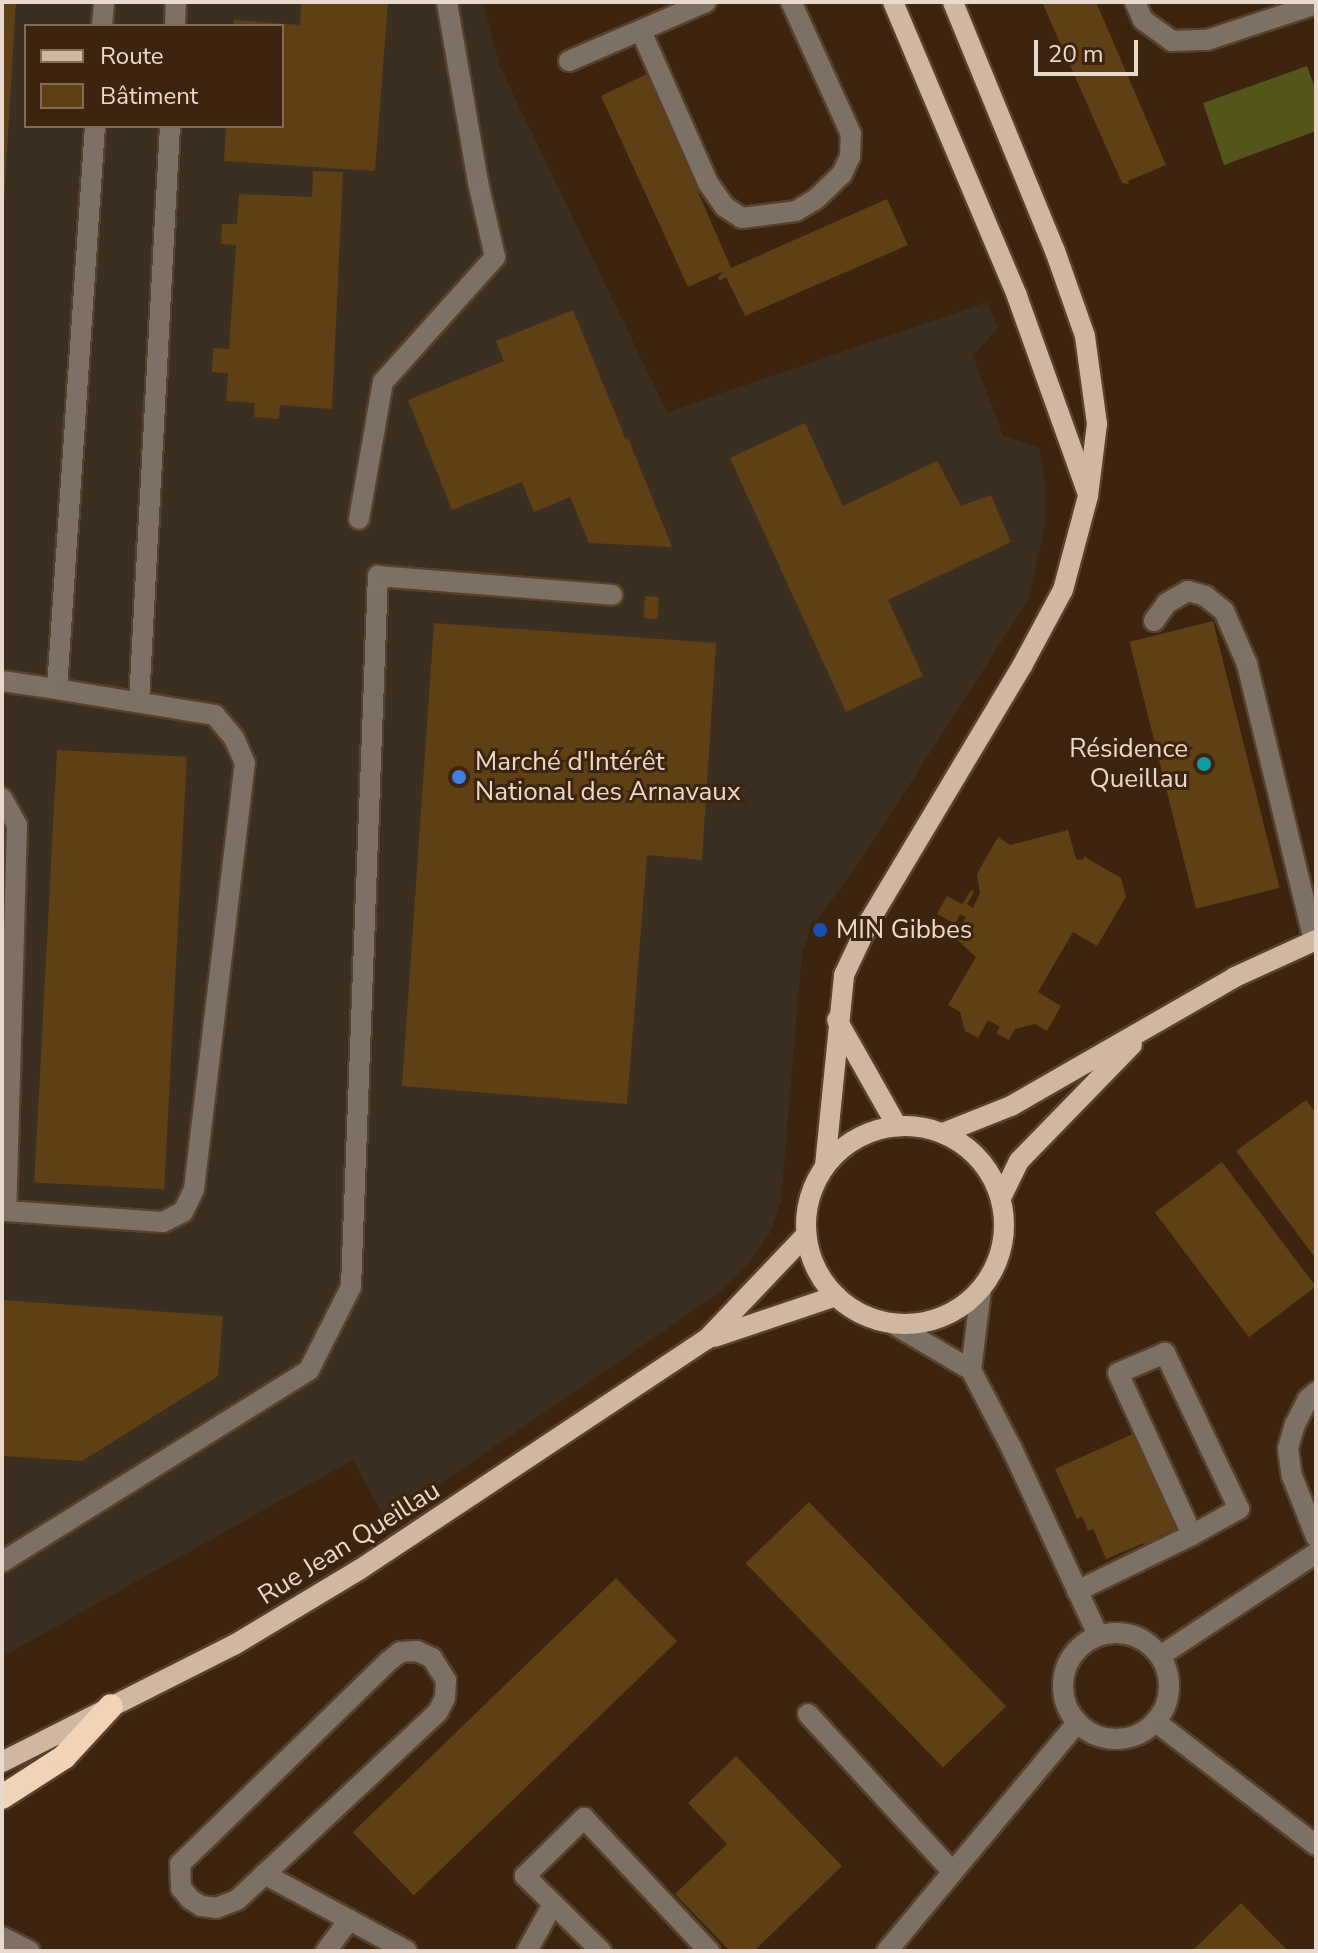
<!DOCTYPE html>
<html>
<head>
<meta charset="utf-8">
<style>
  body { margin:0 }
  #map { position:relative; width:1318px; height:1953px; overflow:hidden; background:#3c240e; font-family:"Nunito Sans",sans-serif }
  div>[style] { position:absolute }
  .commercial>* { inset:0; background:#3b2f21 }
  .green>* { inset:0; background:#54551b }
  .building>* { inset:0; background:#5f4015; transform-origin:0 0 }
  .roads { filter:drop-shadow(2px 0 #58412c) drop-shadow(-2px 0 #58412c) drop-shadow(0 2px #58412c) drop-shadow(0 -2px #58412c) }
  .minor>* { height:20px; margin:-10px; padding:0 10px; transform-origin:10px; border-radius:10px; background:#7d7166 }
  .minor>.ring { margin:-10px; padding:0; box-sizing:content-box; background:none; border:20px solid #7d7166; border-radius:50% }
  .major>* { height:20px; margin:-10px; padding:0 10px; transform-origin:10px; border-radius:10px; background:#d0b7a1 }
  .major>.ring { margin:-10px; padding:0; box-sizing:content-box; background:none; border:20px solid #d0b7a1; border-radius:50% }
  .highway>* { height:24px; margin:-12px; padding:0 12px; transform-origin:12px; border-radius:12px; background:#f1d3b8 }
  .dots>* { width:22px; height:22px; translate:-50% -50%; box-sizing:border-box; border:4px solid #3c240e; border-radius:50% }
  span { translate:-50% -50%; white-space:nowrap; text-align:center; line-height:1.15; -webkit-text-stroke:6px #3c240e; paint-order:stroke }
  .poi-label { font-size:26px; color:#e9d9cc }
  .right { translate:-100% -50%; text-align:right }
  .left { translate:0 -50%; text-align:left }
  .street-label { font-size:26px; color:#e9d9cc }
  .frame { position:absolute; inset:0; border:4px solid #e9d9cc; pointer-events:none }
  .legend { position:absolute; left:24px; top:24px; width:260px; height:104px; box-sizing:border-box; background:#3c240e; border:2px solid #816c5a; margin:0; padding:10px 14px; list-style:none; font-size:24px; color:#e9d9cc }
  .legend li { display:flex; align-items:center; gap:16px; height:40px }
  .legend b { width:40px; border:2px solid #816c5a }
  .scale { position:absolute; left:1034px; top:40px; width:104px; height:36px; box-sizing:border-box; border:4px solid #e9d9cc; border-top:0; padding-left:10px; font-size:24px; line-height:28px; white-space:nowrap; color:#e9d9cc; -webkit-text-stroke:6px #3c240e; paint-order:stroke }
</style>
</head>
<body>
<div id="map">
  <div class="commercial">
    <i style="clip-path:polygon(evenodd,2px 2px,483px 2px,500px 67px,667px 412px,987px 302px,998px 328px,973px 356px,1003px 436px,1039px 448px,1045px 484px,1045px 525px,1029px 599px,859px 863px,810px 930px,802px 954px,781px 1200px,770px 1233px,751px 1261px,722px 1291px,386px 1521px,353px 1460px,2px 1657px,2px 2px,26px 26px,282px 26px,282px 126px,26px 126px,26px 26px)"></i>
  </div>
  <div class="green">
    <i style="clip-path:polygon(1307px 66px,1316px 91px,1316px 131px,1224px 165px,1203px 103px)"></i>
  </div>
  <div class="building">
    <i style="clip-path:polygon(2px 2px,16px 2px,4px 200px,2px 200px)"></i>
    <i style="clip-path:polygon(301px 2px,388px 2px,375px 171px,224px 161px,226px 126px,282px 126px,282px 24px,233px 26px,234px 20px,300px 25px)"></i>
    <i style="clip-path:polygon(1042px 2px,1096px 2px,1166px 165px,1128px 181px,1129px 184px,1122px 183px)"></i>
    <i style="clip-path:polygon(647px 74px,731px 268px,887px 199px,908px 245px,745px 316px,726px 277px,719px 281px,718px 277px,724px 271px,688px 287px,601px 96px)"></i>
    <i style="clip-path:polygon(313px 171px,343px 172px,332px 409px,280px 405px,279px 419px,254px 417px,255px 403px,226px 401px,228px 373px,212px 372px,213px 348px,229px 349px,236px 245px,221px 244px,222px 224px,237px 224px,239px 194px,312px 197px)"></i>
    <i style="clip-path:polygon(573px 310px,626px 440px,628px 438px,672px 547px,589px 543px,570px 497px,534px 512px,522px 482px,452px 510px,408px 400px,504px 361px,496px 341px)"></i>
    <i style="clip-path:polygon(805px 423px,843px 506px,937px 461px,961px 506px,991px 495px,1011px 542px,888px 600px,923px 676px,846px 712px,730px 458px)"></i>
    <i style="left:645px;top:596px;width:14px;height:22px;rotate:4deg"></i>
    <i style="left:1213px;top:621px;width:275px;height:86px;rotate:76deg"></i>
    <i style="clip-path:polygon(434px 623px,716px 643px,702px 860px,647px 855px,627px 1104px,402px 1086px)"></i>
    <i style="left:57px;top:750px;width:130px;height:433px;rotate:3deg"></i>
    <i style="clip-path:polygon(1068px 830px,1076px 859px,1082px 860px,1085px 857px,1121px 878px,1126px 897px,1097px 946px,1073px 932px,1038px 992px,1061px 1006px,1047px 1031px,1035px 1024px,1015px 1029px,1009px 1040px,996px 1033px,1000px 1027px,988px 1020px,978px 1038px,965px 1031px,960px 1012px,948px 1005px,976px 957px,954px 937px,966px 917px,960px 914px,955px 924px,937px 914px,947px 896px,962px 904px,971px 890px,974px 892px,967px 904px,973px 908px,980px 893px,977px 874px,998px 837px,1010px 845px)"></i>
    <i style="clip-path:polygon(1306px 1100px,1316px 1113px,1316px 1259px,1236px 1151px)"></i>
    <i style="left:1222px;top:1162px;width:156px;height:84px;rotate:53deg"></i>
    <i style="clip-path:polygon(2px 1300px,223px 1316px,218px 1376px,82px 1461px,2px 1456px)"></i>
    <i style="clip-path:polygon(1135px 1433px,1182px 1526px,1158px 1537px,1162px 1546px,1148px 1552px,1144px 1543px,1106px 1559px,1093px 1529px,1088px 1531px,1082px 1516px,1077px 1519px,1055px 1469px)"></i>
    <i style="left:809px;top:1502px;width:284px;height:88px;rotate:46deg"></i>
    <i style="left:616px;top:1578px;width:88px;height:366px;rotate:46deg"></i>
    <i style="clip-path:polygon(736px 1756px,842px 1866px,754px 1951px,730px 1951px,675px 1894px,727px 1844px,688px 1803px)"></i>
    <i style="clip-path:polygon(1241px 1903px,1288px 1951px,1192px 1951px)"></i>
  </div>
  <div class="roads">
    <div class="minor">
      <i style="left:1135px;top:2px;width:20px;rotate:66deg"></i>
      <i style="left:1143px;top:20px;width:36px;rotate:36deg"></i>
      <i style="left:1172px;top:41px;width:35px;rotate:-2deg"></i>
      <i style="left:1207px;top:40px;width:115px;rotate:-18.3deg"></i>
      <i style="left:102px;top:26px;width:24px;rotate:-85deg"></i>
      <i style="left:175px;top:26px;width:24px;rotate:-88deg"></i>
      <i style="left:641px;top:31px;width:166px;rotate:66.2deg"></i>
      <i style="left:708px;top:183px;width:29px;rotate:55deg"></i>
      <i style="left:725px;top:207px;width:20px;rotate:33deg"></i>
      <i style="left:742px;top:218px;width:54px;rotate:-7.4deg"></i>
      <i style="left:796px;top:211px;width:23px;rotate:-31deg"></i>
      <i style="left:816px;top:199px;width:36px;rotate:-44deg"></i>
      <i style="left:842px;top:174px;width:19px;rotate:-65deg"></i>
      <i style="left:850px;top:157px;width:23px;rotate:-88deg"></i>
      <i style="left:851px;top:134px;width:145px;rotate:-114.4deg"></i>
      <i style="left:569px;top:61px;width:149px;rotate:-23.3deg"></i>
      <i style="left:359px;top:519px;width:139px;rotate:-80.1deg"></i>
      <i style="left:383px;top:382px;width:168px;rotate:-48.1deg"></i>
      <i style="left:495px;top:257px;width:77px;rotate:-102.8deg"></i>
      <i style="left:478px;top:182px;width:183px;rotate:-99.8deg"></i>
      <i style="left:1154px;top:621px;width:22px;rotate:-54deg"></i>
      <i style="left:1167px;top:603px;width:24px;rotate:-30deg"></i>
      <i style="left:1188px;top:591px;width:18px;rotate:16deg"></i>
      <i style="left:1205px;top:596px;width:24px;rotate:38deg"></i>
      <i style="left:1224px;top:611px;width:58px;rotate:66.5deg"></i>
      <i style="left:1247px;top:664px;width:285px;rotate:76.4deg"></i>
      <i style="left:2px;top:681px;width:56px;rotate:8.3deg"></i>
      <i style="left:57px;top:689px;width:564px;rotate:-86.14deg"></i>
      <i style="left:139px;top:702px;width:577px;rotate:-86.92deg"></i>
      <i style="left:2px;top:798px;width:31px;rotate:61deg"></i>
      <i style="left:17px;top:825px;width:386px;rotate:91.6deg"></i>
      <i style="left:6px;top:1211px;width:4px;rotate:180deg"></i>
      <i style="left:6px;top:1211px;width:157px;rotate:4deg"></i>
      <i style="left:163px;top:1222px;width:22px;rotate:-27deg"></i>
      <i style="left:183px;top:1212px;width:25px;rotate:-64deg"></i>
      <i style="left:194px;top:1189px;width:429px;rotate:-83.2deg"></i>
      <i style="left:245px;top:763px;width:27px;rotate:-114deg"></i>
      <i style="left:234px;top:738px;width:30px;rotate:-130deg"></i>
      <i style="left:215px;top:715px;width:160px;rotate:-170.7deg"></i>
      <i style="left:893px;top:1324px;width:91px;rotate:30.5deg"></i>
      <i style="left:971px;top:1370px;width:89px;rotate:62.6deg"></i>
      <i style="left:1012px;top:1449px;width:205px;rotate:65.2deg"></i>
      <i style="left:971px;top:1370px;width:81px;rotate:-82.9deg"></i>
      <i style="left:1316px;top:1392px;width:11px;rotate:139deg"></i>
      <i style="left:1308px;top:1399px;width:28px;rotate:117deg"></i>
      <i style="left:1295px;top:1424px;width:26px;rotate:106deg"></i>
      <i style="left:1288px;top:1449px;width:27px;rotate:82deg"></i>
      <i style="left:1292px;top:1476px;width:66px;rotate:68.5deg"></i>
      <i style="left:2px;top:1562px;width:362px;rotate:-32deg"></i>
      <i style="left:309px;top:1370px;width:93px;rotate:-63.2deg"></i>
      <i style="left:351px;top:1287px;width:712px;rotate:-87.83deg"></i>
      <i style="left:378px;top:576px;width:235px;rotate:4.6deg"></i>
      <i style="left:1077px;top:1591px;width:128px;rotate:-26deg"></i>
      <i style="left:1192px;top:1535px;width:54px;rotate:-29deg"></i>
      <i style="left:1239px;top:1509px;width:173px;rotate:-115.4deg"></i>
      <i style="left:1165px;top:1353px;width:51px;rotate:156.9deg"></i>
      <i style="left:1118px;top:1373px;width:178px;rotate:65.4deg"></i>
      <i class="ring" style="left:1063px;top:1633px;width:86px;height:86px"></i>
      <i style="left:417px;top:1651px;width:17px;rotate:25deg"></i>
      <i style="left:432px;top:1658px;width:26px;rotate:58deg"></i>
      <i style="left:446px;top:1680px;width:18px;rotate:93deg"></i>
      <i style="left:445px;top:1698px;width:16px;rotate:117deg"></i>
      <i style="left:438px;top:1712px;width:275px;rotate:136.9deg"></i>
      <i style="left:237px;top:1900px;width:22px;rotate:159deg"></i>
      <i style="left:216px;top:1908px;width:15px;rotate:-172deg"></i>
      <i style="left:201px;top:1906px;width:13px;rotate:-148deg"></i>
      <i style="left:190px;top:1899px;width:14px;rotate:-129deg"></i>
      <i style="left:181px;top:1888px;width:24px;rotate:-92deg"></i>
      <i style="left:180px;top:1864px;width:291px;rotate:-44.2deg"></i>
      <i style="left:389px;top:1661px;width:14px;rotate:-39deg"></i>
      <i style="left:400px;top:1652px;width:17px;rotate:-3deg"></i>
      <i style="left:1160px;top:1656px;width:187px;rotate:-33.4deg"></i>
      <i style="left:808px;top:1714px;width:214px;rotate:47.5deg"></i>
      <i style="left:1156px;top:1722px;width:202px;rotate:37.6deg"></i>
      <i style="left:264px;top:1874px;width:162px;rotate:28.3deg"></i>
      <i style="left:2px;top:1937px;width:31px;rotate:27deg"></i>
      <i style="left:326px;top:1951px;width:39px;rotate:-53deg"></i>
      <i style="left:527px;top:1951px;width:54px;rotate:-61deg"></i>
      <i style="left:601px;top:1951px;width:107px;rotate:-135.4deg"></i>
      <i style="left:525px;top:1876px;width:83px;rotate:-44.5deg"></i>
      <i style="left:584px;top:1818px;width:183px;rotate:46.8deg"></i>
      <i style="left:887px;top:1951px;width:297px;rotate:-50.2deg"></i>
    </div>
    <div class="major">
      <i style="left:893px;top:2px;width:319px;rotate:67.1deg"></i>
      <i style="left:1017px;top:296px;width:208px;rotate:70.3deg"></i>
      <i style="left:837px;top:1020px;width:122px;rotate:60.5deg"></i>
      <i class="ring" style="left:806px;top:1126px;width:178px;height:178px"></i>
      <i style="left:943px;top:1133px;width:73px;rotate:-21.7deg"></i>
      <i style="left:1011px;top:1106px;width:258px;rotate:-29.9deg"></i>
      <i style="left:1235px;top:977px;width:89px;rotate:-24.6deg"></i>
      <i style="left:825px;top:1166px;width:192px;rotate:-84.3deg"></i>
      <i style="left:844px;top:975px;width:61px;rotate:-64.7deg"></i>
      <i style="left:870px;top:920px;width:296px;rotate:-59.1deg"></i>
      <i style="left:1022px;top:666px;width:86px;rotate:-61.7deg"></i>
      <i style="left:1063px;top:590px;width:97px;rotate:-75.1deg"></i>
      <i style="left:1088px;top:496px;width:73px;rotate:-82.9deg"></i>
      <i style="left:1097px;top:424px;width:89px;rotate:-97.8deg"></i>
      <i style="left:1085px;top:336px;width:90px;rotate:-109.4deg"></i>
      <i style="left:1055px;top:251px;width:269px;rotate:-112.3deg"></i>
      <i style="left:1001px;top:1198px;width:41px;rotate:-64.1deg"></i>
      <i style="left:1019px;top:1161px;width:162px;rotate:-45.8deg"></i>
      <i style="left:714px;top:1337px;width:129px;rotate:-18.6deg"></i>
      <i style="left:2px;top:1762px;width:260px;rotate:-26.8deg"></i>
      <i style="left:234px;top:1645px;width:146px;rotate:-31deg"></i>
      <i style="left:359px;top:1570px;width:418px;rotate:-33.6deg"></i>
      <i style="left:707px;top:1339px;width:144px;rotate:-46.4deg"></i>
    </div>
    <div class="highway">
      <i style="left:2px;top:1797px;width:74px;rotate:-32.8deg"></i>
      <i style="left:64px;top:1757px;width:69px;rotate:-47.3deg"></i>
    </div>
  </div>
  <div class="dots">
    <i style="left:1204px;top:764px;background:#0f9aa8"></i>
    <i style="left:459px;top:777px;background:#3f7fe0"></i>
    <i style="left:820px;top:930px;background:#1a4fb4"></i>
  </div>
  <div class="poi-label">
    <span class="right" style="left:1188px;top:764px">Résidence<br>Queillau</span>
    <span class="left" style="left:475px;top:777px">Marché d'Intérêt<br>National des Arnavaux</span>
    <span class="left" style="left:836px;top:930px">MIN Gibbes</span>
  </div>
  <div class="street-label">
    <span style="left:349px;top:1543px;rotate:-32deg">Rue Jean Queillau</span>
  </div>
  <div class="frame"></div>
  <ul class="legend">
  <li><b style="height:10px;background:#d0b7a1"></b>Route</li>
  <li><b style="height:22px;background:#5f4015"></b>Bâtiment</li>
  </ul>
  <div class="scale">20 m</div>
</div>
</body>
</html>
